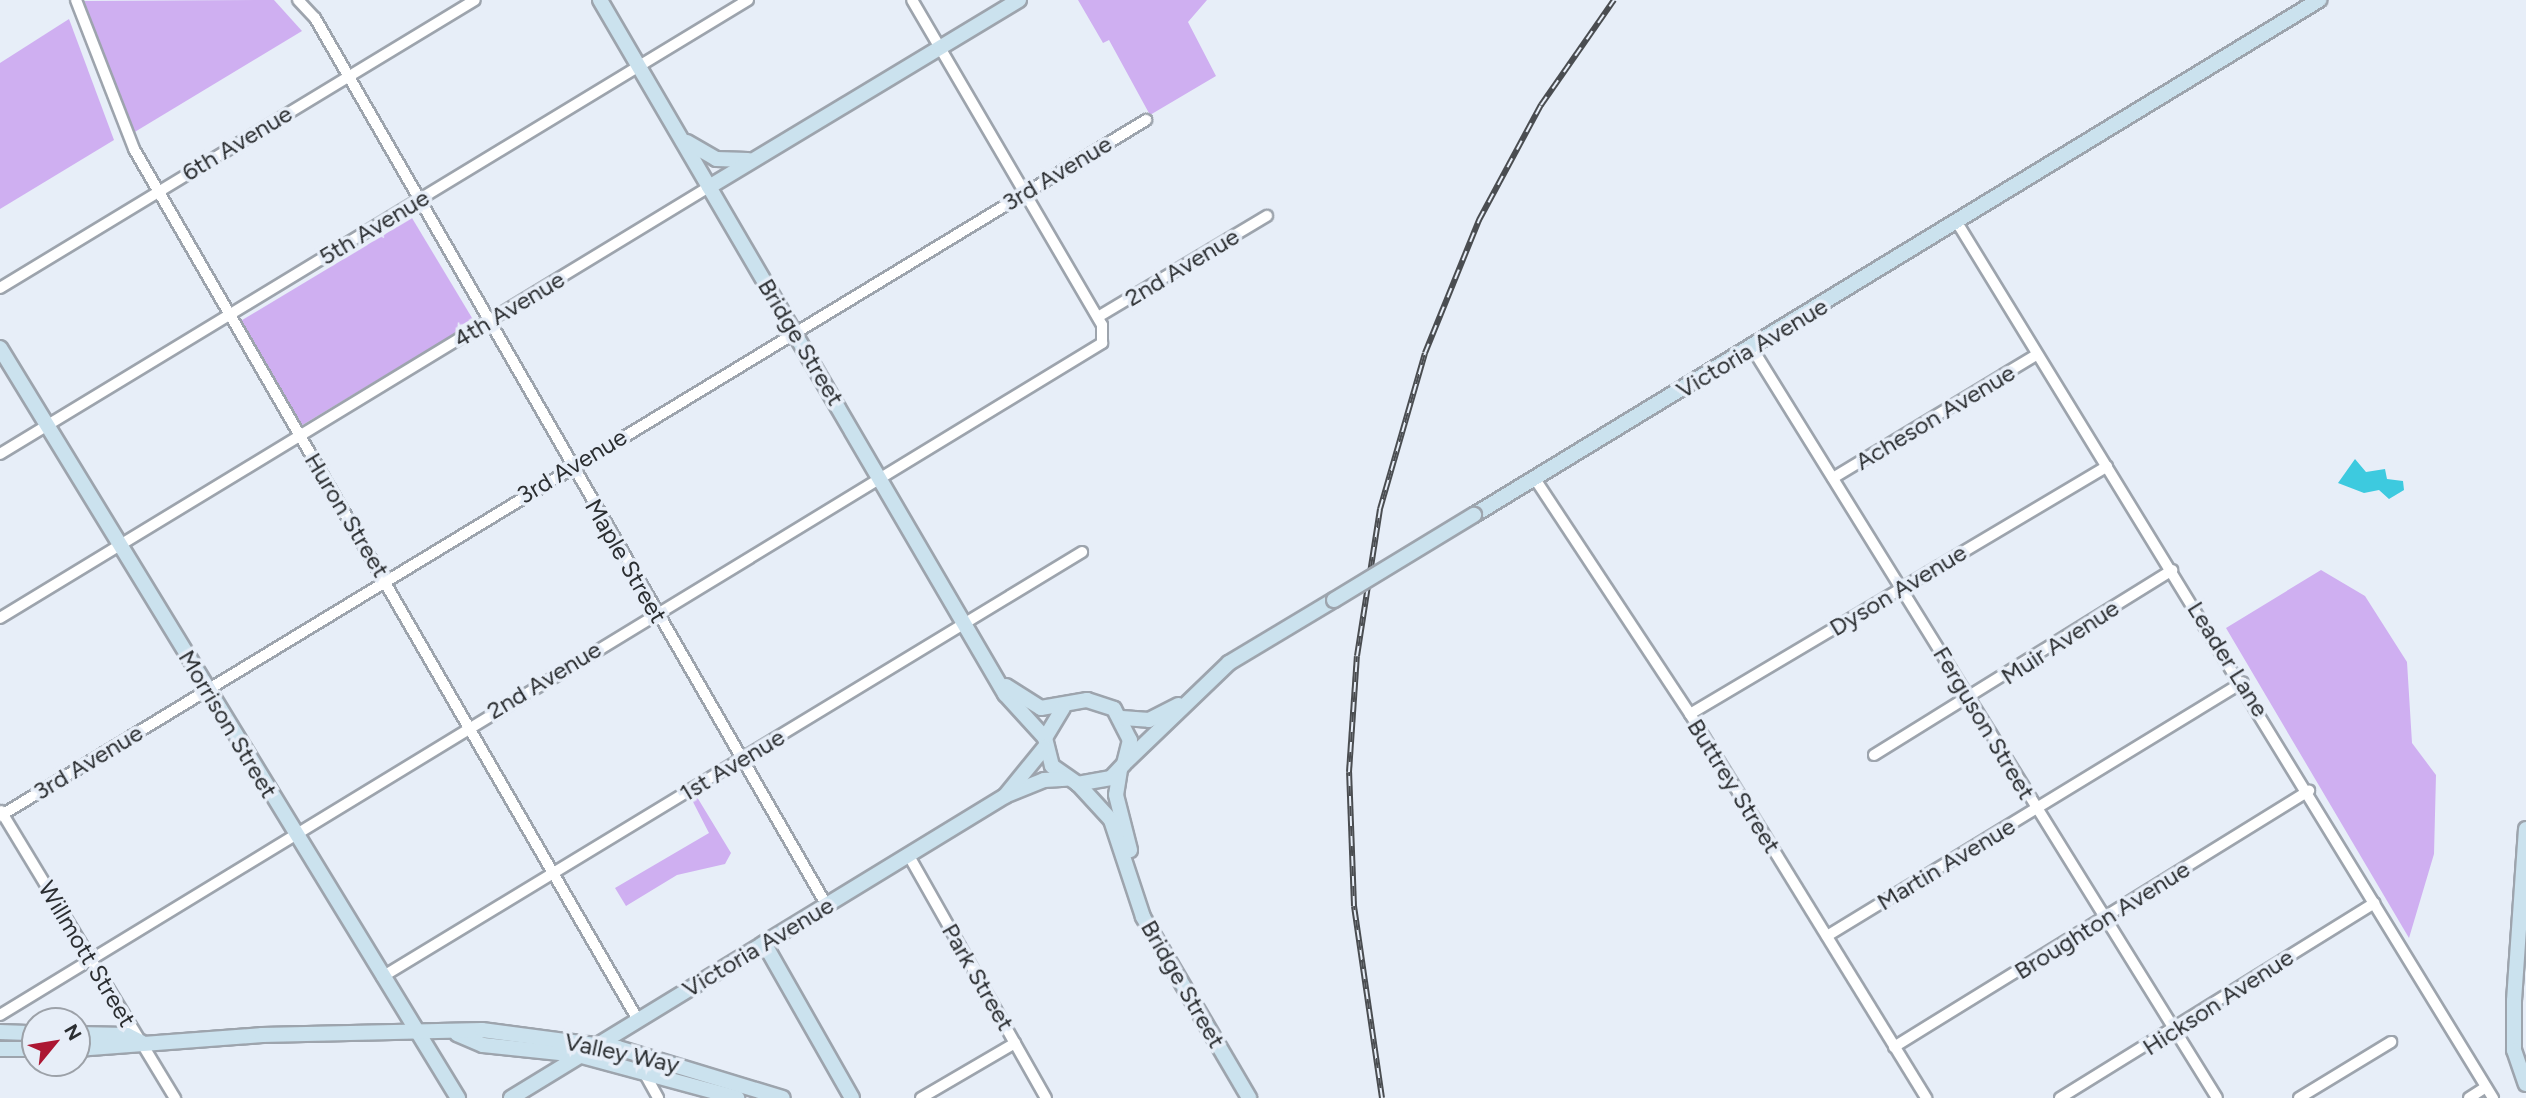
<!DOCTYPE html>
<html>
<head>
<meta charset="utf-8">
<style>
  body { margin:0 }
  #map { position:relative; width:2526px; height:1098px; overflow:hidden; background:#e7eef8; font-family:Figtree,sans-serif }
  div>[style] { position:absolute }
  .green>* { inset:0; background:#cfaff1; transform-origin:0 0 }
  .water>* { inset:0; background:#3dcadf }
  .roads { filter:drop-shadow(2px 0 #9da4ad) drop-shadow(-2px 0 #9da4ad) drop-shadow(0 2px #9da4ad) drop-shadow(0 -2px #9da4ad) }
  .street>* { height:10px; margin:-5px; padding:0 5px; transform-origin:5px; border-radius:5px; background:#fff }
  .secondary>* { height:14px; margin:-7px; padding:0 7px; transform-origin:7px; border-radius:7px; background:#cbe2ee }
  .rail>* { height:6px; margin-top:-3px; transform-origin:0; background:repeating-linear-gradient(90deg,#e7eef8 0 10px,#4a4d51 0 20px); box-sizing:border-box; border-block:2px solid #4a4d51 }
  .bridges { filter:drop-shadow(2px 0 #9da4ad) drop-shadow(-2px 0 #9da4ad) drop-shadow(0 2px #9da4ad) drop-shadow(0 -2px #9da4ad) }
  .secondary-bridge>* { height:14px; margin:-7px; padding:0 7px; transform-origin:7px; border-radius:7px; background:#cbe2ee }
  span { translate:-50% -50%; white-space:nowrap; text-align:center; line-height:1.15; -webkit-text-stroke:7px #e7eef8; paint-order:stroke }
  .street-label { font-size:24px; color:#2b2e31 }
  .north { position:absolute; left:21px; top:1007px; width:70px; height:70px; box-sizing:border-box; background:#e7eef8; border:2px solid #9ca1a8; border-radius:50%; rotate:60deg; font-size:19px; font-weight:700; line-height:28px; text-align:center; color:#2b2e31 }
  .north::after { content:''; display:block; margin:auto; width:24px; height:32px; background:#ac1733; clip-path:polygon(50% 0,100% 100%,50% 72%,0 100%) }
</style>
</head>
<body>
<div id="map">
  <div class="green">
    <i style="clip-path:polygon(274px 0,302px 31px,133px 133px,84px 1px)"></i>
    <i style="clip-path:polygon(1078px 0,1207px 0,1188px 22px,1216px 76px,1150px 115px,1109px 40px,1103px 43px)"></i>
    <i style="clip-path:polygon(69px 19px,114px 140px,0 209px,0 63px)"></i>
    <i style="left:412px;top:218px;width:121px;height:203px;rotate:59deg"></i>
    <i style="clip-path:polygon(2321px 570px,2365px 596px,2407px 662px,2412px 743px,2436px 775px,2434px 854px,2409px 938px,2226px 628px)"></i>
    <i style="clip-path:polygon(697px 797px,731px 853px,725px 864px,677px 875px,626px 906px,615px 888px,709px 833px,692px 800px)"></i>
  </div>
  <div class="water">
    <i style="clip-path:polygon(2355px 459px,2366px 472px,2385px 469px,2387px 479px,2403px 481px,2404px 490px,2389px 499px,2379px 490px,2364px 493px,2338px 483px)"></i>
  </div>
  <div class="roads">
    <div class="street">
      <i style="left:76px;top:0;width:160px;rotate:68.7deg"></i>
      <i style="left:134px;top:149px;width:1006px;rotate:59.94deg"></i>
      <i style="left:298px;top:0;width:25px;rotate:47deg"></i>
      <i style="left:315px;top:18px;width:1025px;rotate:60.03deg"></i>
      <i style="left:1958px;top:224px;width:1025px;rotate:58.53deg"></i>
      <i style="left:0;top:288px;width:555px;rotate:-31.23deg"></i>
      <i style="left:1098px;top:317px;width:197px;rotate:-30.9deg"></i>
      <i style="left:1752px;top:348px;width:882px;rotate:58.2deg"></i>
      <i style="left:0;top:454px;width:875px;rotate:-31.26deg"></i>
      <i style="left:1833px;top:478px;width:237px;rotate:-31.2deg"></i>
      <i style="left:1535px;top:479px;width:282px;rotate:56.6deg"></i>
      <i style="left:1690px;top:714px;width:451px;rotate:58.4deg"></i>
      <i style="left:0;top:618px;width:830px;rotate:-31.3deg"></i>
      <i style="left:1690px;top:714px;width:485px;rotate:-30.7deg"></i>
      <i style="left:1874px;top:755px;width:351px;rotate:-31.8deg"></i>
      <i style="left:1px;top:811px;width:336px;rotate:58.8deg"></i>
      <i style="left:0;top:816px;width:1341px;rotate:-31.27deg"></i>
      <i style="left:909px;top:856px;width:278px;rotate:60.5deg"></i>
      <i style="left:1827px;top:936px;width:487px;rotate:-31.4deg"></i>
      <i style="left:382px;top:977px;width:819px;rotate:-31.26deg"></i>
      <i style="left:0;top:1015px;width:1291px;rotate:-31.37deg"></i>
      <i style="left:1102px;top:343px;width:18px;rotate:-90deg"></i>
      <i style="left:1102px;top:325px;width:376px;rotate:-120.3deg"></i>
      <i style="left:1894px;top:1047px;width:488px;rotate:-31.7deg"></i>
      <i style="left:646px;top:1076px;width:25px;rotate:61deg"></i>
      <i style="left:921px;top:1098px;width:109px;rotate:-30.3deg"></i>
      <i style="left:2060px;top:1098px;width:370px;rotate:-31.8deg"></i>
      <i style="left:2299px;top:1098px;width:108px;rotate:-31.3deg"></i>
      <i style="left:2469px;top:1098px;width:20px;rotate:-33deg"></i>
    </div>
    <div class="secondary">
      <i style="left:600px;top:0;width:804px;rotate:59.73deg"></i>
      <i style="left:1005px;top:694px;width:59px;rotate:47.7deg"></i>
      <i style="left:687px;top:142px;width:34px;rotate:30deg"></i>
      <i style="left:716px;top:159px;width:32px;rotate:2deg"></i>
      <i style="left:709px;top:187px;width:362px;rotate:-31.1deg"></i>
      <i style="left:0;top:348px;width:879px;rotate:58.59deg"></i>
      <i style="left:1474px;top:515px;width:990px;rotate:-31.36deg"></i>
      <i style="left:1006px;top:686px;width:41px;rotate:32.2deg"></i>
      <i style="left:1041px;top:708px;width:47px;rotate:-9.9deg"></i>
      <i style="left:1087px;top:700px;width:28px;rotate:18deg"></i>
      <i style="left:1114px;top:709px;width:35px;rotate:63deg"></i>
      <i style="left:1130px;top:740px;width:25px;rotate:104deg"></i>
      <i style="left:1124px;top:764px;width:19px;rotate:133deg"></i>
      <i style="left:1111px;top:778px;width:34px;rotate:170deg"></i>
      <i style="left:1078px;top:784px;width:32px;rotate:-145deg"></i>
      <i style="left:1052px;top:766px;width:29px;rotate:-104deg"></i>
      <i style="left:1045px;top:738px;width:35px;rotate:-59deg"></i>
      <i style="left:1122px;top:718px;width:27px;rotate:4deg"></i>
      <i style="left:1149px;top:720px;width:33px;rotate:-27deg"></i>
      <i style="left:1126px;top:762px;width:143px;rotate:-43.9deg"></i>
      <i style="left:1229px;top:663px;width:122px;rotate:-31deg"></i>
      <i style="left:1120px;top:770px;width:25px;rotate:99deg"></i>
      <i style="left:1116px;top:795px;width:57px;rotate:75.7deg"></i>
      <i style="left:1078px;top:784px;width:49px;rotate:47.5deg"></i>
      <i style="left:1111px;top:820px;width:102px;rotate:71.7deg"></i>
      <i style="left:1143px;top:917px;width:210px;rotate:59.6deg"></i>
      <i style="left:1007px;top:795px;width:40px;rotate:-22deg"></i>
      <i style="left:1044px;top:780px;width:22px;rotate:-3deg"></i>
      <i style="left:2526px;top:829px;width:172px;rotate:94deg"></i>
      <i style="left:2514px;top:1001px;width:49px;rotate:90deg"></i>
      <i style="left:2514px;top:1050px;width:36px;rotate:71deg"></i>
      <i style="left:764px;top:943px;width:178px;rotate:60.4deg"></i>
      <i style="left:0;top:1032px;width:35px;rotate:2deg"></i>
      <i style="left:77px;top:1034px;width:50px;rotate:1.1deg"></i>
      <i style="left:127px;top:1035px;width:16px;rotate:27deg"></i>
      <i style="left:457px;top:1034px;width:28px;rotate:23deg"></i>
      <i style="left:483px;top:1045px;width:96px;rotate:6deg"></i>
      <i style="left:578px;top:1055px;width:165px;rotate:15.1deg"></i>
      <i style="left:0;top:1049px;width:35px"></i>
      <i style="left:77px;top:1049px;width:186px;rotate:-4.3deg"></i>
      <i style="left:262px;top:1035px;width:220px;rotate:-1.3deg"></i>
      <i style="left:482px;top:1030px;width:137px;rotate:7.5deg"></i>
      <i style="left:618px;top:1048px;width:172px;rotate:16.9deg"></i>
      <i style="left:511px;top:1098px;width:579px;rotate:-31.44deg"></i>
      <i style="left:1005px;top:796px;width:63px;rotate:-50.8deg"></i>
    </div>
  </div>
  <div class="rail">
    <i style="left:1382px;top:1098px;width:194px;rotate:-98.3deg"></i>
    <i style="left:1354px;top:906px;width:134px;rotate:-92.1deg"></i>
    <i style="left:1349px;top:772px;width:116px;rotate:-86.1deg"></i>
    <i style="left:1357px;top:656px;width:149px;rotate:-81.1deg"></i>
    <i style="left:1380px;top:509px;width:162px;rotate:-73.9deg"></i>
    <i style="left:1425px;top:353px;width:144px;rotate:-67.9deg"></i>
    <i style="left:1479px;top:220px;width:131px;rotate:-61.7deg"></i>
    <i style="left:1541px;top:105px;width:128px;rotate:-55.2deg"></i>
  </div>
  <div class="bridges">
    <div class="secondary-bridge">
      <i style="left:1334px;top:600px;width:164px;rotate:-31.3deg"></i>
    </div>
  </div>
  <div class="street-label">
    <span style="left:237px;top:143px;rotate:-31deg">6th Avenue</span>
    <span style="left:1057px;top:173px;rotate:-31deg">3rd Avenue</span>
    <span style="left:374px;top:227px;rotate:-31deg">5th Avenue</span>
    <span style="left:1182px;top:267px;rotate:-31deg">2nd Avenue</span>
    <span style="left:509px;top:309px;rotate:-31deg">4th Avenue</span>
    <span style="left:801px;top:342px;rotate:59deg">Bridge Street</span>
    <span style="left:1752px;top:348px;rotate:-31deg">Victoria Avenue</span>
    <span style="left:1935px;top:417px;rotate:-31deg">Acheson Avenue</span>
    <span style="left:572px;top:466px;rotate:-31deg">3rd Avenue</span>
    <span style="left:347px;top:515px;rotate:59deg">Huron Street</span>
    <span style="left:626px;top:561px;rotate:60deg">Maple Street</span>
    <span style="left:1898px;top:590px;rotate:-31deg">Dyson Avenue</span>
    <span style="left:2060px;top:642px;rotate:-33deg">Muir Avenue</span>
    <span style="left:2228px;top:659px;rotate:58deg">Leader Lane</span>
    <span style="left:544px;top:680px;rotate:-31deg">2nd Avenue</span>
    <span style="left:1984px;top:723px;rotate:59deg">Ferguson Street</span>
    <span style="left:228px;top:724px;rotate:59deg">Morrison Street</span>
    <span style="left:88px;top:762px;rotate:-31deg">3rd Avenue</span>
    <span style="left:732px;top:765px;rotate:-31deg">1st Avenue</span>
    <span style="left:1734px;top:786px;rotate:58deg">Buttrey Street</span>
    <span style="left:1946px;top:864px;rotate:-31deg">Martin Avenue</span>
    <span style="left:2102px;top:920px;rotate:-32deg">Broughton Avenue</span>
    <span style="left:758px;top:947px;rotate:-31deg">Victoria Avenue</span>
    <span style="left:87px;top:954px;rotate:59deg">Willmott Street</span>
    <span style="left:978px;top:977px;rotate:60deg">Park Street</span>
    <span style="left:1183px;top:984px;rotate:60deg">Bridge Street</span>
    <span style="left:2218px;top:1002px;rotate:-33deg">Hickson Avenue</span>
    <span style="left:622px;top:1053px;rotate:12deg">Valley Way</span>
  </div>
  <div class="north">N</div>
</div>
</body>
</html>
